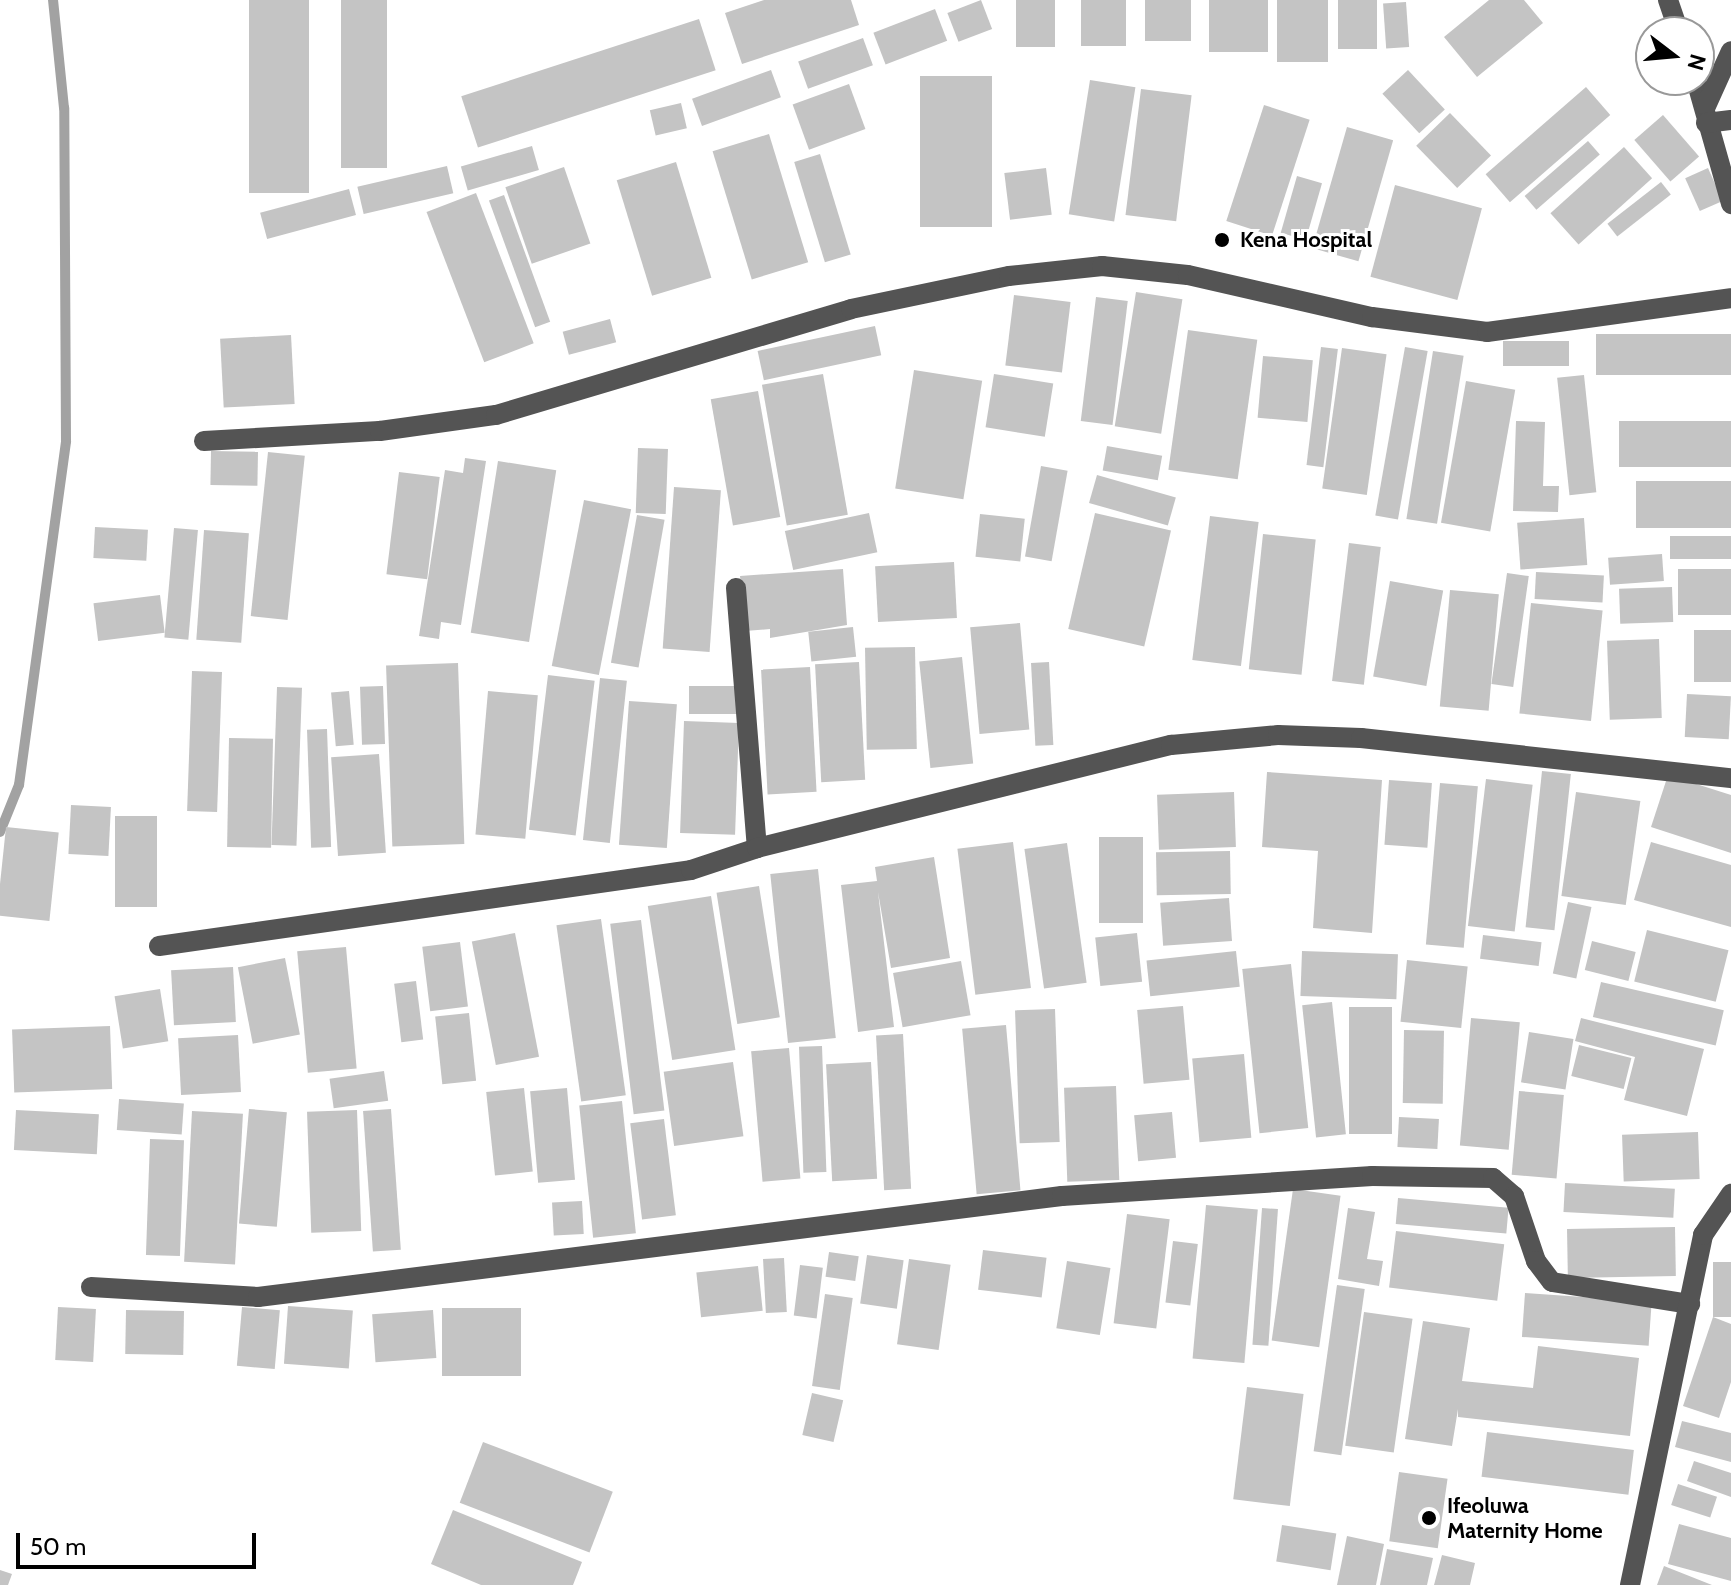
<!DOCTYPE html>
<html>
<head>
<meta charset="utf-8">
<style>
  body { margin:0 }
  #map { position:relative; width:1731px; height:1585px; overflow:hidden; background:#fff; font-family:Cabin,sans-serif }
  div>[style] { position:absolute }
  .stream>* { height:10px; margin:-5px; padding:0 5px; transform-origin:5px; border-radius:5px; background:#a2a2a2 }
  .building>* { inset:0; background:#c4c4c4; transform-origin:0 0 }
  .minor>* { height:20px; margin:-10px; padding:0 10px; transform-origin:10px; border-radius:10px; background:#545454 }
  .dots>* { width:22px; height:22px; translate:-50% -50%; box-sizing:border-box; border:4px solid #fff; border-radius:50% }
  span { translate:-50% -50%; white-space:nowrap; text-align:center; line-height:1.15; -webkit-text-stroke:6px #fff; paint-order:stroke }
  .poi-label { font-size:22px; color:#000; font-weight:700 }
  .left { translate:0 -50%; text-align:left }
  .north { position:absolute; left:1635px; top:16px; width:80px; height:80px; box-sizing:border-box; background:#fff; border:2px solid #999; border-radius:50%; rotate:106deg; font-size:22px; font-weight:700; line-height:32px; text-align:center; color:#000 }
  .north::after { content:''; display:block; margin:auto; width:28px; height:36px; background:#000; clip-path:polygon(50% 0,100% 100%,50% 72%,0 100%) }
  .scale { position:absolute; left:16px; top:1533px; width:240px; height:36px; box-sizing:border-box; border:4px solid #000; border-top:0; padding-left:10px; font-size:24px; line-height:28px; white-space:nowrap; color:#000; -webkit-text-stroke:6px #fff; paint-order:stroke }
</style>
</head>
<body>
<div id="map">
  <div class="stream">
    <i style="left:0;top:832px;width:51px;rotate:-68deg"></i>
    <i style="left:19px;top:785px;width:347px;rotate:-82.2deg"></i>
    <i style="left:66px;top:441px;width:333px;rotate:-90.3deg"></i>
    <i style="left:64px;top:108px;width:109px;rotate:-95.8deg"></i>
  </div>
  <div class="building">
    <i style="left:249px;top:0;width:60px;height:193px"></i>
    <i style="left:341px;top:0;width:46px;height:168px"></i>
    <i style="clip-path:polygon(764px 0,851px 0,859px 25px,742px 64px,725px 13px)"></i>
    <i style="left:981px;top:0;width:31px;height:36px;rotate:69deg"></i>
    <i style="left:1016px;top:0;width:39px;height:47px"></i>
    <i style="left:1081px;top:0;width:45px;height:46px"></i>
    <i style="left:1145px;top:0;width:46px;height:41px"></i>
    <i style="left:1209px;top:0;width:59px;height:52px"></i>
    <i style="left:1277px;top:0;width:51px;height:62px"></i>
    <i style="left:1338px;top:0;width:39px;height:49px"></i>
    <i style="clip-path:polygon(1489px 0,1524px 0,1543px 23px,1477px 77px,1444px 37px)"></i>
    <i style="left:1406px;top:2px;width:45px;height:23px;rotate:86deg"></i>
    <i style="left:935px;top:9px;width:34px;height:66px;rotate:69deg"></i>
    <i style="left:699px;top:19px;width:54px;height:250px;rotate:72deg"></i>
    <i style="left:863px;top:38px;width:29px;height:69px;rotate:70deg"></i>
    <i style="left:771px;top:70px;width:29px;height:84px;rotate:70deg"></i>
    <i style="left:1408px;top:70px;width:54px;height:35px;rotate:47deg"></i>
    <i style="left:920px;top:76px;width:72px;height:151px"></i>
    <i style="left:1090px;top:80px;width:46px;height:136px;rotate:9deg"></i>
    <i style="left:849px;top:84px;width:48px;height:60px;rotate:70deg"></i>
    <i style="left:1586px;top:87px;width:37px;height:133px;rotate:49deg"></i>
    <i style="left:1141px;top:89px;width:51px;height:127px;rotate:7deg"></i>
    <i style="left:681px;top:103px;width:26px;height:32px;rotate:77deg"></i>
    <i style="left:1264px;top:105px;width:48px;height:122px;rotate:18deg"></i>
    <i style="left:1450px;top:113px;width:59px;height:47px;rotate:46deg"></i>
    <i style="left:1663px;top:115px;width:55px;height:38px;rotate:49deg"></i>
    <i style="left:1347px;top:127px;width:48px;height:126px;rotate:16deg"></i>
    <i style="left:769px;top:134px;width:134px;height:59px;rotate:73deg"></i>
    <i style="left:1588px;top:141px;width:18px;height:84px;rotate:49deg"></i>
    <i style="left:532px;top:146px;width:25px;height:74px;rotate:74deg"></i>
    <i style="left:1624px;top:147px;width:42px;height:99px;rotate:48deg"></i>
    <i style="left:820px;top:154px;width:105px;height:27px;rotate:73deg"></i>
    <i style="left:676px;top:162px;width:121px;height:62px;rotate:73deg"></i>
    <i style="left:447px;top:166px;width:28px;height:92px;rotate:77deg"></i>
    <i style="left:564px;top:167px;width:81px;height:62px;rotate:71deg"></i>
    <i style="left:1046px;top:168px;width:47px;height:42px;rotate:83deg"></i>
    <i style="left:1708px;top:168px;width:36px;height:25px;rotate:66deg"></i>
    <i style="left:1297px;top:176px;width:26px;height:59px;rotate:16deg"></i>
    <i style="left:1661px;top:182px;width:16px;height:68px;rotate:52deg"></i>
    <i style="left:1395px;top:185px;width:90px;height:95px;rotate:15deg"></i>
    <i style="left:349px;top:189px;width:27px;height:92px;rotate:75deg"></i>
    <i style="left:476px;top:193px;width:161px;height:53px;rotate:69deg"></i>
    <i style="left:504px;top:195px;width:135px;height:16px;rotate:70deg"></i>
    <i style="left:1136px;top:292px;width:47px;height:136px;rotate:9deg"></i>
    <i style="left:1014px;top:295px;width:57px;height:71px;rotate:7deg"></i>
    <i style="left:1096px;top:297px;width:32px;height:125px;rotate:7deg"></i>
    <i style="left:610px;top:319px;width:24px;height:49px;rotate:75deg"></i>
    <i style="left:875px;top:326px;width:30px;height:120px;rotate:78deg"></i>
    <i style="left:1188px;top:330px;width:70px;height:141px;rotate:8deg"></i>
    <i style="left:1731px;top:334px;width:41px;height:135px;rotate:90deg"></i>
    <i style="left:291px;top:335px;width:69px;height:71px;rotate:87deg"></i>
    <i style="left:1569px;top:341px;width:25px;height:66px;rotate:90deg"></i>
    <i style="left:1321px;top:347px;width:17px;height:119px;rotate:7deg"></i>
    <i style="left:1405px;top:347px;width:23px;height:171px;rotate:10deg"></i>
    <i style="left:1342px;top:348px;width:45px;height:142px;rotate:8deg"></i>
    <i style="left:1433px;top:351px;width:31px;height:170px;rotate:9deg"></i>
    <i style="left:1263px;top:356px;width:50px;height:62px;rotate:5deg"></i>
    <i style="left:914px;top:370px;width:69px;height:120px;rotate:9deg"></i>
    <i style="left:823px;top:374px;width:143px;height:62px;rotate:80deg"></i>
    <i style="left:994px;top:374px;width:60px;height:54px;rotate:9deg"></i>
    <i style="left:1584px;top:375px;width:118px;height:27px;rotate:84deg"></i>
    <i style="left:1466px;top:381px;width:50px;height:144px;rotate:10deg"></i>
    <i style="left:758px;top:391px;width:128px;height:48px;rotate:80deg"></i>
    <i style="clip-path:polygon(1516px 421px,1545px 422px,1543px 486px,1559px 486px,1558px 512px,1513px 511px)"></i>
    <i style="left:1731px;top:421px;width:46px;height:112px;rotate:90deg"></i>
    <i style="left:1107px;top:446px;width:56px;height:25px;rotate:10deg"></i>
    <i style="left:638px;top:448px;width:30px;height:65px;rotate:2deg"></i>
    <i style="left:211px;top:451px;width:47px;height:34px;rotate:1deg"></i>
    <i style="left:268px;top:452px;width:37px;height:165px;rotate:6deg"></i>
    <i style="clip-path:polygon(465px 458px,486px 461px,461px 625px,441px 622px,439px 639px,419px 636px,445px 470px,463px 473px)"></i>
    <i style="left:498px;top:461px;width:59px;height:174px;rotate:9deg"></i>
    <i style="left:1041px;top:466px;width:27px;height:92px;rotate:10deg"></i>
    <i style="left:399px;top:472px;width:41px;height:103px;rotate:7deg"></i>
    <i style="left:1097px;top:475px;width:82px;height:29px;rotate:16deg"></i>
    <i style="left:1731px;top:481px;width:47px;height:95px;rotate:90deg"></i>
    <i style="left:674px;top:487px;width:47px;height:162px;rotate:4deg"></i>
    <i style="left:584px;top:500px;width:48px;height:169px;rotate:11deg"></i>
    <i style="left:869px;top:513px;width:40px;height:86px;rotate:78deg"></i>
    <i style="left:1095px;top:513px;width:78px;height:119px;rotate:13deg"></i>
    <i style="left:980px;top:514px;width:45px;height:43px;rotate:6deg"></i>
    <i style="left:637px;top:515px;width:28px;height:150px;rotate:10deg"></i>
    <i style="left:1210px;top:516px;width:49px;height:145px;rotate:7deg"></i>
    <i style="left:1584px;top:518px;width:47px;height:67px;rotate:86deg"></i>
    <i style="left:95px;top:527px;width:53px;height:31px;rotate:3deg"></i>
    <i style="left:174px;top:528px;width:24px;height:110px;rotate:5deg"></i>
    <i style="left:204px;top:530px;width:45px;height:110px;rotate:4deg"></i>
    <i style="left:1263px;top:534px;width:53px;height:136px;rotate:6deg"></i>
    <i style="left:1731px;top:536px;width:23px;height:61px;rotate:90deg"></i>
    <i style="left:1349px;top:543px;width:32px;height:139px;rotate:7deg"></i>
    <i style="left:1662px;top:554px;width:27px;height:54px;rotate:86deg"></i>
    <i style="left:954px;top:562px;width:56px;height:79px;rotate:87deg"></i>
    <i style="clip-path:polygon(843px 569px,847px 625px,770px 638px,770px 629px,745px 631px,740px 576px)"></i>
    <i style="left:1731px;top:569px;width:46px;height:53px;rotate:90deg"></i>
    <i style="left:1536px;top:572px;width:68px;height:27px;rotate:3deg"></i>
    <i style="left:1507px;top:573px;width:22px;height:112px;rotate:8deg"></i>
    <i style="left:1390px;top:581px;width:54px;height:97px;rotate:10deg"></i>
    <i style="left:1672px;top:587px;width:35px;height:53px;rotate:88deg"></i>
    <i style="left:1450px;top:590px;width:49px;height:117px;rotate:5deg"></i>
    <i style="left:160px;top:595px;width:38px;height:67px;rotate:83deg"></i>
    <i style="left:1531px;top:603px;width:72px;height:111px;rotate:6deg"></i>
    <i style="left:1020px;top:623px;width:107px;height:50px;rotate:85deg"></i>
    <i style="left:853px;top:627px;width:30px;height:45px;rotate:84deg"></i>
    <i style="left:1694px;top:630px;width:37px;height:52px"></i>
    <i style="left:1659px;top:639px;width:79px;height:52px;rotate:88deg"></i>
    <i style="left:915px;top:647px;width:102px;height:50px;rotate:89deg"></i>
    <i style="left:962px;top:657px;width:107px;height:43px;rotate:84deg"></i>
    <i style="left:859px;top:662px;width:118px;height:44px;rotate:87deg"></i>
    <i style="left:1049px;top:662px;width:83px;height:18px;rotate:87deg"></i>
    <i style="left:458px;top:663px;width:181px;height:72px;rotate:88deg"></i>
    <i style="left:810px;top:667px;width:125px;height:49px;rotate:87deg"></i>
    <i style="left:192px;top:671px;width:30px;height:140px;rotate:2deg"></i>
    <i style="left:548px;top:675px;width:47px;height:156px;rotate:7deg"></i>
    <i style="left:600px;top:678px;width:27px;height:163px;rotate:6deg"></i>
    <i style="left:383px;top:686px;width:58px;height:23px;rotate:88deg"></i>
    <i style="left:689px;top:686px;width:54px;height:28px"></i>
    <i style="left:277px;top:687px;width:25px;height:158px;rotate:2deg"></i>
    <i style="left:349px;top:691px;width:54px;height:18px;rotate:85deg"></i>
    <i style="left:488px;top:691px;width:50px;height:144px;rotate:5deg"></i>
    <i style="left:1687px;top:694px;width:44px;height:43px;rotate:3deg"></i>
    <i style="left:629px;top:701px;width:48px;height:144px;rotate:4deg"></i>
    <i style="left:684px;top:721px;width:55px;height:112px;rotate:2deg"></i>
    <i style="left:327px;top:729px;width:118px;height:20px;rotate:88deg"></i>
    <i style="left:229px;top:738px;width:44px;height:109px;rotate:1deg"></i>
    <i style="left:379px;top:754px;width:99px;height:48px;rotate:86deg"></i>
    <i style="left:1542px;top:771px;width:29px;height:157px;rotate:6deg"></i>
    <i style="clip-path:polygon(1267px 772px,1382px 780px,1372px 933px,1313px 928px,1318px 851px,1262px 847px)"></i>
    <i style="clip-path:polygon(1668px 775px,1731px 795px,1731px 853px,1651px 827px)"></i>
    <i style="left:1486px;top:779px;width:47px;height:148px;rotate:7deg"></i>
    <i style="left:1389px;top:780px;width:43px;height:65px;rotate:4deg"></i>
    <i style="left:1440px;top:783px;width:38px;height:162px;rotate:5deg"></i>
    <i style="left:1234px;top:792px;width:55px;height:77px;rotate:88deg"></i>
    <i style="left:1576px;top:792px;width:65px;height:105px;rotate:8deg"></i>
    <i style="left:71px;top:805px;width:40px;height:49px;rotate:3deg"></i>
    <i style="left:115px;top:816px;width:42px;height:91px"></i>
    <i style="left:6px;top:827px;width:53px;height:89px;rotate:6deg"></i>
    <i style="left:1099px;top:837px;width:44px;height:86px"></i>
    <i style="left:1013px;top:842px;width:147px;height:56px;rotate:83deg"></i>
    <i style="clip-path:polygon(1651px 842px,1731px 865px,1731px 927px,1634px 900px)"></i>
    <i style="left:1067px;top:843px;width:141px;height:43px;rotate:82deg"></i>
    <i style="left:1230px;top:851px;width:43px;height:74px;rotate:89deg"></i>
    <i style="clip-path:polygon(934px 857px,950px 958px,891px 968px,878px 892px,894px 1027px,858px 1032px,841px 885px,877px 881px,875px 867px)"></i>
    <i style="left:818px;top:869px;width:170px;height:48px;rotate:84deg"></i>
    <i style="left:759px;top:886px;width:133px;height:43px;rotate:81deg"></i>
    <i style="left:711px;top:896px;width:156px;height:64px;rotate:81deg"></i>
    <i style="left:1229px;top:898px;width:43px;height:69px;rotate:86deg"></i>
    <i style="left:1568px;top:902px;width:24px;height:73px;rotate:12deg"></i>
    <i style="left:601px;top:919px;width:178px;height:45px;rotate:82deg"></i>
    <i style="left:641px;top:920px;width:192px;height:31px;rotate:83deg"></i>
    <i style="left:1647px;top:930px;width:84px;height:53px;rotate:14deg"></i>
    <i style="left:515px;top:933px;width:126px;height:44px;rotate:79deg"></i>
    <i style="left:1137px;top:933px;width:49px;height:42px;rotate:84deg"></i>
    <i style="left:1483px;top:935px;width:59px;height:24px;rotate:7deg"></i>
    <i style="left:1592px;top:941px;width:45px;height:30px;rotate:14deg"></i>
    <i style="left:460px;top:942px;width:65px;height:38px;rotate:83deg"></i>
    <i style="left:346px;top:947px;width:122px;height:49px;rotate:85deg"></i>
    <i style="left:1236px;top:951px;width:36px;height:90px;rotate:84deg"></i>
    <i style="left:1302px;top:951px;width:96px;height:45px;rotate:2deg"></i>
    <i style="left:285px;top:958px;width:78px;height:48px;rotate:79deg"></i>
    <i style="left:1407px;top:960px;width:61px;height:62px;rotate:6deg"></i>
    <i style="left:961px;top:961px;width:55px;height:69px;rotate:80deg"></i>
    <i style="left:1291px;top:964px;width:165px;height:49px;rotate:84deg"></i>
    <i style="left:233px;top:967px;width:55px;height:62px;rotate:87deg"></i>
    <i style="left:416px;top:981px;width:59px;height:22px;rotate:83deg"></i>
    <i style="left:1601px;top:982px;width:126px;height:36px;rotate:13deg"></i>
    <i style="left:160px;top:989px;width:53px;height:46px;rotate:81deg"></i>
    <i style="left:1332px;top:1002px;width:133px;height:30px;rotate:84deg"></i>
    <i style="left:1183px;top:1006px;width:74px;height:46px;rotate:85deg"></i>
    <i style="left:1349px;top:1007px;width:43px;height:127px"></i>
    <i style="left:1055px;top:1009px;width:133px;height:40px;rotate:88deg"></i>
    <i style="left:469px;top:1013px;width:68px;height:34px;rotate:84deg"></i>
    <i style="left:1471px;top:1018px;width:49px;height:128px;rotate:5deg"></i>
    <i style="clip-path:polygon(1581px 1018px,1704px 1049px,1687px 1116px,1624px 1100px,1635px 1057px,1575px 1041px)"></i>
    <i style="left:1006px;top:1025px;width:166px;height:44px;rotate:85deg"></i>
    <i style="left:110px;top:1026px;width:63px;height:98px;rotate:88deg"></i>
    <i style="left:1404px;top:1030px;width:40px;height:73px;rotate:1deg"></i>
    <i style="left:1529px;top:1032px;width:45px;height:51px;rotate:9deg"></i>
    <i style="left:903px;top:1034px;width:155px;height:27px;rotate:87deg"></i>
    <i style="left:238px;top:1035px;width:57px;height:60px;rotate:87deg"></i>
    <i style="left:1579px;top:1045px;width:54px;height:32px;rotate:14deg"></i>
    <i style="left:822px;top:1046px;width:126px;height:23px;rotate:88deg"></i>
    <i style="left:789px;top:1048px;width:131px;height:38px;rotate:85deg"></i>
    <i style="left:1244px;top:1054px;width:84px;height:52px;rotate:85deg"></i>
    <i style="left:733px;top:1062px;width:75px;height:70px;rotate:82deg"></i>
    <i style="left:871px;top:1062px;width:117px;height:45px;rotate:87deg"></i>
    <i style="left:384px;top:1071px;width:30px;height:55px;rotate:82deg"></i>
    <i style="left:1116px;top:1086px;width:94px;height:52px;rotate:88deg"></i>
    <i style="left:524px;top:1088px;width:84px;height:38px;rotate:84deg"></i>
    <i style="left:567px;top:1088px;width:92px;height:37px;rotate:85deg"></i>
    <i style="left:1519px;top:1091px;width:45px;height:84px;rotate:5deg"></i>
    <i style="left:119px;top:1099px;width:65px;height:31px;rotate:4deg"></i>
    <i style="left:622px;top:1101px;width:133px;height:43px;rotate:84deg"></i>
    <i style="left:249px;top:1109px;width:38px;height:115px;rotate:5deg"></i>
    <i style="left:391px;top:1109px;width:141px;height:28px;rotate:86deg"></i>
    <i style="left:16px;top:1110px;width:83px;height:40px;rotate:3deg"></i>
    <i style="left:357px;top:1110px;width:121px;height:50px;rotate:88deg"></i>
    <i style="left:192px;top:1111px;width:51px;height:151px;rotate:3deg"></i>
    <i style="left:1172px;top:1112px;width:46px;height:38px;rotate:85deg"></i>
    <i style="left:1399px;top:1117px;width:40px;height:30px;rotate:3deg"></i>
    <i style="left:664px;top:1119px;width:97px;height:34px;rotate:83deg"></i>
    <i style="left:1698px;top:1132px;width:47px;height:76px;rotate:88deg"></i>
    <i style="left:150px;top:1139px;width:34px;height:116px;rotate:2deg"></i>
    <i style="left:1565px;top:1183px;width:110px;height:29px;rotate:3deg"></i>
    <i style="left:1293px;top:1189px;width:48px;height:153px;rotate:8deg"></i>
    <i style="left:1398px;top:1198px;width:111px;height:26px;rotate:5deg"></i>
    <i style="left:582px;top:1201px;width:33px;height:30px;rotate:87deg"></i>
    <i style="left:1206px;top:1205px;width:52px;height:154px;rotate:5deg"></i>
    <i style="left:1262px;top:1208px;width:16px;height:137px;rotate:4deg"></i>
    <i style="clip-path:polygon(1348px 1208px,1375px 1212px,1367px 1259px,1383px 1261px,1379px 1286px,1338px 1279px)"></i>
    <i style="left:1127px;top:1214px;width:43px;height:110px;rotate:7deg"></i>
    <i style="left:1675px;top:1227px;width:49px;height:108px;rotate:89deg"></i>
    <i style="left:1396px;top:1231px;width:109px;height:57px;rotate:7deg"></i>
    <i style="left:1173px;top:1241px;width:25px;height:62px;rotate:7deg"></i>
    <i style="left:983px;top:1250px;width:64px;height:40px;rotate:7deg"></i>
    <i style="left:829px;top:1252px;width:30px;height:25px;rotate:8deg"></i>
    <i style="left:867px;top:1255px;width:37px;height:49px;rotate:8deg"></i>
    <i style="left:784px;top:1258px;width:54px;height:21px;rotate:87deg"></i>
    <i style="left:909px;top:1259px;width:42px;height:86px;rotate:8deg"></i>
    <i style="left:1067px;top:1261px;width:44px;height:68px;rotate:9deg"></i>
    <i style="left:1713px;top:1262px;width:18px;height:55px"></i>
    <i style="left:800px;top:1265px;width:23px;height:51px;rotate:7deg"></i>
    <i style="left:758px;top:1266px;width:45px;height:62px;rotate:84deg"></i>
    <i style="left:1337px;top:1285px;width:28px;height:168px;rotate:8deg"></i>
    <i style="left:1525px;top:1293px;width:127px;height:44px;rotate:4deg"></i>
    <i style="left:825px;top:1294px;width:28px;height:93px;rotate:8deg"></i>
    <i style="left:288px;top:1306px;width:65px;height:58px;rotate:4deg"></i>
    <i style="left:58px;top:1307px;width:38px;height:53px;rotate:3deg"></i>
    <i style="left:242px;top:1307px;width:38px;height:59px;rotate:5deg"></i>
    <i style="left:442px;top:1308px;width:79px;height:68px"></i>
    <i style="left:126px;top:1310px;width:58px;height:44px;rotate:1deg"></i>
    <i style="left:433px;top:1310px;width:48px;height:61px;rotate:86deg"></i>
    <i style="left:1364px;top:1312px;width:49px;height:135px;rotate:8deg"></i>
    <i style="clip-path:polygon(1713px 1317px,1731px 1324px,1731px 1382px,1719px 1418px,1683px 1406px)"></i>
    <i style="clip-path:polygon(1423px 1321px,1470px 1328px,1462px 1381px,1533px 1388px,1538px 1346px,1639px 1358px,1630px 1436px,1458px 1417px,1458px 1409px,1452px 1446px,1405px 1439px)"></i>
    <i style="left:1247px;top:1387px;width:57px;height:113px;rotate:7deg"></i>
    <i style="left:812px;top:1393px;width:32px;height:43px;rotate:13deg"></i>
    <i style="clip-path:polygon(1682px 1421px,1731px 1433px,1731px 1462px,1675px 1447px)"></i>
    <i style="left:1487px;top:1432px;width:148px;height:45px;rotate:7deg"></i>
    <i style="left:483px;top:1442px;width:139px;height:65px;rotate:21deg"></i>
    <i style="clip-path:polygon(1694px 1461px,1731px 1473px,1731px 1497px,1687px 1481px)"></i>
    <i style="left:1399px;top:1472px;width:49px;height:70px;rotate:8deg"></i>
    <i style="left:1678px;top:1484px;width:41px;height:22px;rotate:18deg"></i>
    <i style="clip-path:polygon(453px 1510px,582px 1562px,573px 1585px,481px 1585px,431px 1564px)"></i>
    <i style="clip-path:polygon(1679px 1524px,1731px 1538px,1731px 1581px,1668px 1564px)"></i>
    <i style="left:1282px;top:1525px;width:55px;height:37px;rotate:9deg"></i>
    <i style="clip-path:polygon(1347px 1536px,1384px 1544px,1376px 1585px,1337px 1585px)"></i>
    <i style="clip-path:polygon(1387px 1549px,1433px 1558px,1427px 1585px,1380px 1585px)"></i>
    <i style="clip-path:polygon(1442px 1555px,1475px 1563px,1470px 1585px,1434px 1585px)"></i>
    <i style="clip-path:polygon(1664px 1566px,1712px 1585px,1657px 1585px)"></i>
    <i style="clip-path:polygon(0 1570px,12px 1574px,8px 1585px,0 1585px)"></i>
  </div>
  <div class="minor">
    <i style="left:1668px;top:0;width:34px;rotate:71deg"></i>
    <i style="left:1696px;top:80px;width:129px;rotate:74.2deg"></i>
    <i style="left:1706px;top:106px;width:60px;rotate:-65.6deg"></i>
    <i style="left:1706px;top:123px;width:25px;rotate:-7deg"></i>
    <i style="left:204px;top:441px;width:176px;rotate:-3.3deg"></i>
    <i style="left:380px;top:431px;width:117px;rotate:-7.9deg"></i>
    <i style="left:496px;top:415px;width:370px;rotate:-16.6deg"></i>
    <i style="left:851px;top:309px;width:161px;rotate:-11.8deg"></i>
    <i style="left:1009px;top:276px;width:94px;rotate:-6.1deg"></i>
    <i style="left:1102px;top:266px;width:86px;rotate:6deg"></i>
    <i style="left:1188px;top:275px;width:189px;rotate:12.9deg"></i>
    <i style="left:1372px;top:317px;width:116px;rotate:7.4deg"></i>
    <i style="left:1487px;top:332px;width:246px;rotate:-7.9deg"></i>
    <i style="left:736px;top:588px;width:261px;rotate:85.4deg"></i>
    <i style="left:159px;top:946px;width:537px;rotate:-8.13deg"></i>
    <i style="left:691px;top:870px;width:70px;rotate:-18.4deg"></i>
    <i style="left:757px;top:848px;width:427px;rotate:-14deg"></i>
    <i style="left:1171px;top:745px;width:107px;rotate:-5.3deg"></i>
    <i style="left:1278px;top:735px;width:83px;rotate:2.1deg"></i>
    <i style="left:1361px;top:738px;width:372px;rotate:6.2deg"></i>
    <i style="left:91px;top:1287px;width:167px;rotate:3.4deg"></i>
    <i style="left:258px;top:1297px;width:810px;rotate:-7.16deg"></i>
    <i style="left:1062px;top:1196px;width:311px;rotate:-3.7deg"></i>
    <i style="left:1372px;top:1176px;width:121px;rotate:0.9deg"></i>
    <i style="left:1493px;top:1178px;width:28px;rotate:41deg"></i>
    <i style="left:1514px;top:1196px;width:69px;rotate:71.3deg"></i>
    <i style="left:1536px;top:1261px;width:26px;rotate:53deg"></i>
    <i style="left:1552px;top:1282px;width:140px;rotate:9.1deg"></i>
    <i style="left:1630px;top:1585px;width:358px;rotate:-78.2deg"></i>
    <i style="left:1703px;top:1235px;width:50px;rotate:-55.7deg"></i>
  </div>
  <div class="dots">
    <i style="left:1222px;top:240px;background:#000"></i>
    <i style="left:1429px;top:1518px;background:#000"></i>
  </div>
  <div class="poi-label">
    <span class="left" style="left:1240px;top:240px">Kena Hospital</span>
    <span class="left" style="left:1447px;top:1518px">Ifeoluwa<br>Maternity Home</span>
  </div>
  <div class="north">N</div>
  <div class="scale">50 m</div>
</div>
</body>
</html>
